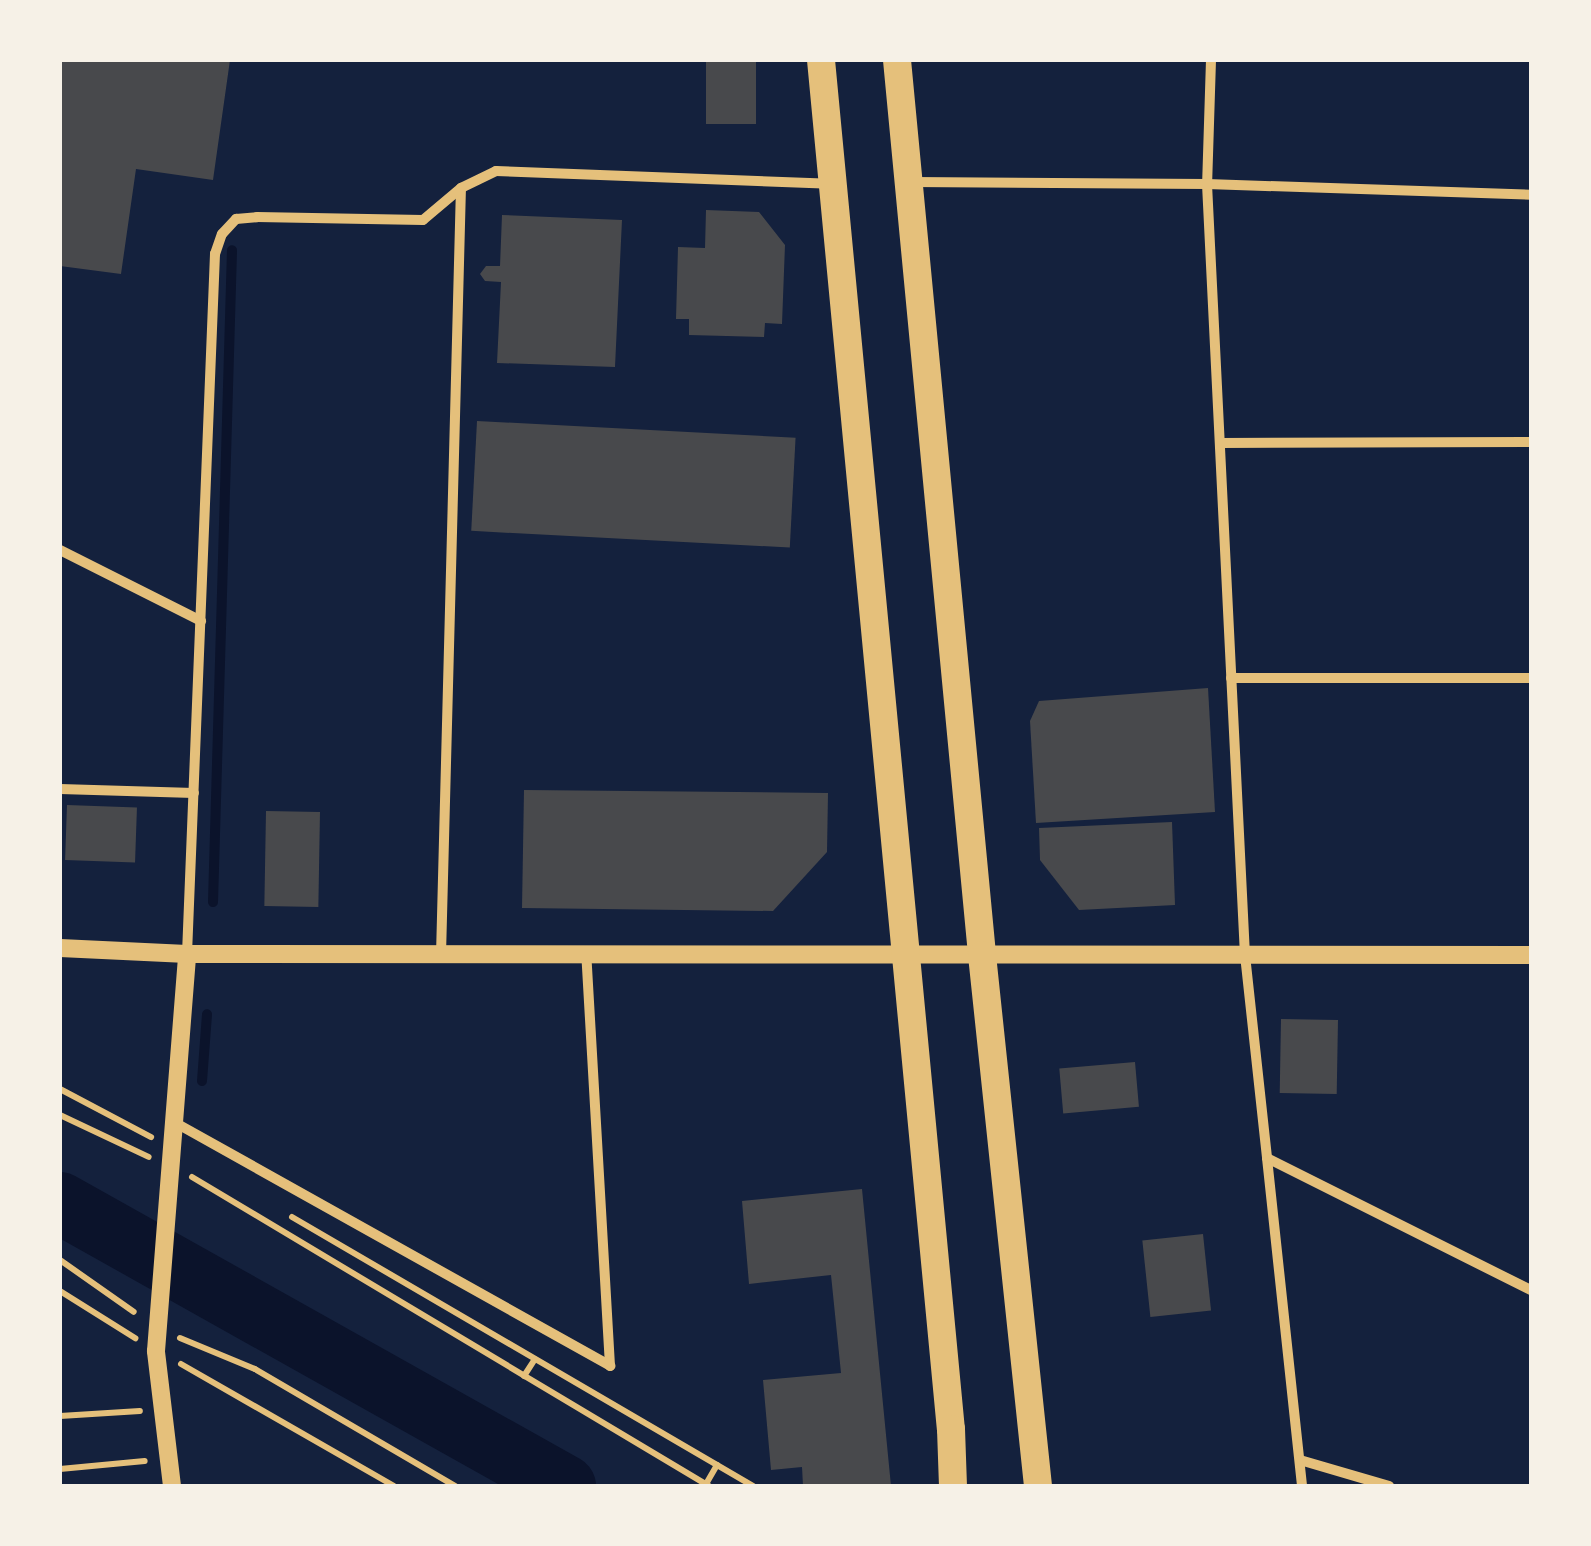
<!DOCTYPE html>
<html>
<head>
<meta charset="utf-8">
<style>
  body { margin:0 }
  #map { position:relative; width:1591px; height:1546px; overflow:hidden; background:#14213d; font-family:"Noto Serif",serif }
  div>[style] { position:absolute }
  .stream>* { height:10px; margin:-5px; padding:0 5px; transform-origin:5px; border-radius:5px; background:#0b132b }
  .river>* { height:62px; margin:-31px; padding:0 31px; transform-origin:31px; border-radius:31px; background:#0b132b }
  .building>* { inset:0; background:#48494c; transform-origin:0 0 }
  .path>* { height:6px; margin:-3px; padding:0 3px; transform-origin:3px; border-radius:3px; background:#e5c07b }
  .minor>* { height:10px; margin:-5px; padding:0 5px; transform-origin:5px; border-radius:5px; background:#e5c07b }
  .tertiary>* { height:18px; margin:-9px; padding:0 9px; transform-origin:9px; border-radius:9px; background:#e5c07b }
  .trunk>* { height:28px; margin:-14px; padding:0 14px; transform-origin:14px; border-radius:14px; background:#e5c07b }
  span { translate:-50% -50%; white-space:nowrap; text-align:center; line-height:1.15; -webkit-text-stroke:10px #f6f1e7; paint-order:stroke }
  .frame { position:absolute; inset:0; border:62px solid #f6f1e7; pointer-events:none }
</style>
</head>
<body>
<div id="map">
  <div class="stream">
    <i style="left:213px;top:902px;width:652px;rotate:-88.33deg"></i>
    <i style="left:202px;top:1081px;width:67px;rotate:-85.7deg"></i>
  </div>
  <div class="river">
    <i style="left:60px;top:1203px;width:579px;rotate:29.27deg"></i>
  </div>
  <div class="building">
    <i style="clip-path:polygon(60px 60px,230px 60px,213px 180px,136px 169px,121px 274px,60px 266px)"></i>
    <i style="left:706px;top:60px;width:50px;height:64px"></i>
    <i style="clip-path:polygon(706px 210px,759px 212px,785px 245px,782px 324px,765px 323px,764px 337px,689px 335px,689px 319px,676px 319px,678px 247px,705px 248px)"></i>
    <i style="clip-path:polygon(502px 215px,622px 220px,615px 367px,497px 363px,501px 282px,485px 281px,480px 274px,486px 266px,500px 266px)"></i>
    <i style="left:477px;top:421px;width:319px;height:110px;rotate:3deg"></i>
    <i style="clip-path:polygon(1208px 688px,1215px 812px,1036px 823px,1030px 721px,1039px 701px)"></i>
    <i style="clip-path:polygon(524px 790px,828px 793px,827px 852px,773px 911px,522px 908px)"></i>
    <i style="left:67px;top:805px;width:70px;height:55px;rotate:2deg"></i>
    <i style="left:266px;top:811px;width:54px;height:95px;rotate:1deg"></i>
    <i style="clip-path:polygon(1172px 822px,1175px 905px,1079px 910px,1040px 860px,1039px 828px)"></i>
    <i style="left:1281px;top:1019px;width:57px;height:74px;rotate:1deg"></i>
    <i style="left:1135px;top:1062px;width:45px;height:76px;rotate:85deg"></i>
    <i style="clip-path:polygon(862px 1189px,891px 1486px,803px 1486px,802px 1467px,771px 1470px,763px 1380px,841px 1373px,831px 1275px,749px 1284px,742px 1201px)"></i>
    <i style="left:1203px;top:1234px;width:77px;height:61px;rotate:84deg"></i>
  </div>
  <div class="path">
    <i style="left:60px;top:1089px;width:103px;rotate:27.8deg"></i>
    <i style="left:60px;top:1115px;width:98px;rotate:25.3deg"></i>
    <i style="left:192px;top:1177px;width:602px;rotate:30.87deg"></i>
    <i style="left:292px;top:1217px;width:534px;rotate:30.26deg"></i>
    <i style="left:60px;top:1260px;width:90px;rotate:35.1deg"></i>
    <i style="left:60px;top:1291px;width:89px;rotate:32.1deg"></i>
    <i style="left:180px;top:1338px;width:81px;rotate:22.5deg"></i>
    <i style="left:255px;top:1369px;width:232px;rotate:30.3deg"></i>
    <i style="left:181px;top:1364px;width:245px;rotate:29.8deg"></i>
    <i style="left:524px;top:1376px;width:20px;rotate:-57deg"></i>
    <i style="left:60px;top:1416px;width:80px;rotate:-3.6deg"></i>
    <i style="left:60px;top:1469px;width:85px;rotate:-5.4deg"></i>
    <i style="left:706px;top:1484px;width:22px;rotate:-60deg"></i>
  </div>
  <div class="minor">
    <i style="left:1211px;top:60px;width:124px;rotate:91.8deg"></i>
    <i style="left:1207px;top:184px;width:772px;rotate:87.18deg"></i>
    <i style="left:1245px;top:955px;width:204px;rotate:83.8deg"></i>
    <i style="left:1267px;top:1158px;width:295px;rotate:26.6deg"></i>
    <i style="left:912px;top:182px;width:295px;rotate:0.4deg"></i>
    <i style="left:1207px;top:184px;width:324px;rotate:1.9deg"></i>
    <i style="left:1220px;top:443px;width:311px;rotate:-0.2deg"></i>
    <i style="left:60px;top:550px;width:158px;rotate:26.7deg"></i>
    <i style="left:1231px;top:678px;width:300px"></i>
    <i style="left:60px;top:789px;width:134px;rotate:1.7deg"></i>
    <i style="left:187px;top:954px;width:701px;rotate:-87.71deg"></i>
    <i style="left:215px;top:254px;width:21px;rotate:-71deg"></i>
    <i style="left:222px;top:234px;width:21px;rotate:-47deg"></i>
    <i style="left:236px;top:219px;width:21px;rotate:-5deg"></i>
    <i style="left:257px;top:217px;width:166px;rotate:1deg"></i>
    <i style="left:423px;top:220px;width:50px;rotate:-40.1deg"></i>
    <i style="left:461px;top:188px;width:39px;rotate:-26deg"></i>
    <i style="left:496px;top:171px;width:334px;rotate:2.2deg"></i>
    <i style="left:441px;top:955px;width:767px;rotate:-88.51deg"></i>
    <i style="left:174px;top:1122px;width:500px;rotate:29.2deg"></i>
    <i style="left:610px;top:1366px;width:412px;rotate:-93.3deg"></i>
    <i style="left:1267px;top:1158px;width:330px;rotate:83.9deg"></i>
    <i style="left:1300px;top:1460px;width:93px;rotate:16.3deg"></i>
  </div>
  <div class="tertiary">
    <i style="left:60px;top:948px;width:127px;rotate:2.7deg"></i>
    <i style="left:187px;top:954px;width:1344px;rotate:0.04deg"></i>
    <i style="left:172px;top:1486px;width:136px;rotate:-96.8deg"></i>
    <i style="left:156px;top:1351px;width:398px;rotate:-85.5deg"></i>
  </div>
  <div class="trunk">
    <i style="left:821px;top:60px;width:1375px;rotate:84.58deg"></i>
    <i style="left:951px;top:1429px;width:57px;rotate:88deg"></i>
    <i style="left:897px;top:60px;width:899px;rotate:84.57deg"></i>
    <i style="left:982px;top:955px;width:534px;rotate:83.98deg"></i>
  </div>
  <div class="frame"></div>
</div>
</body>
</html>
